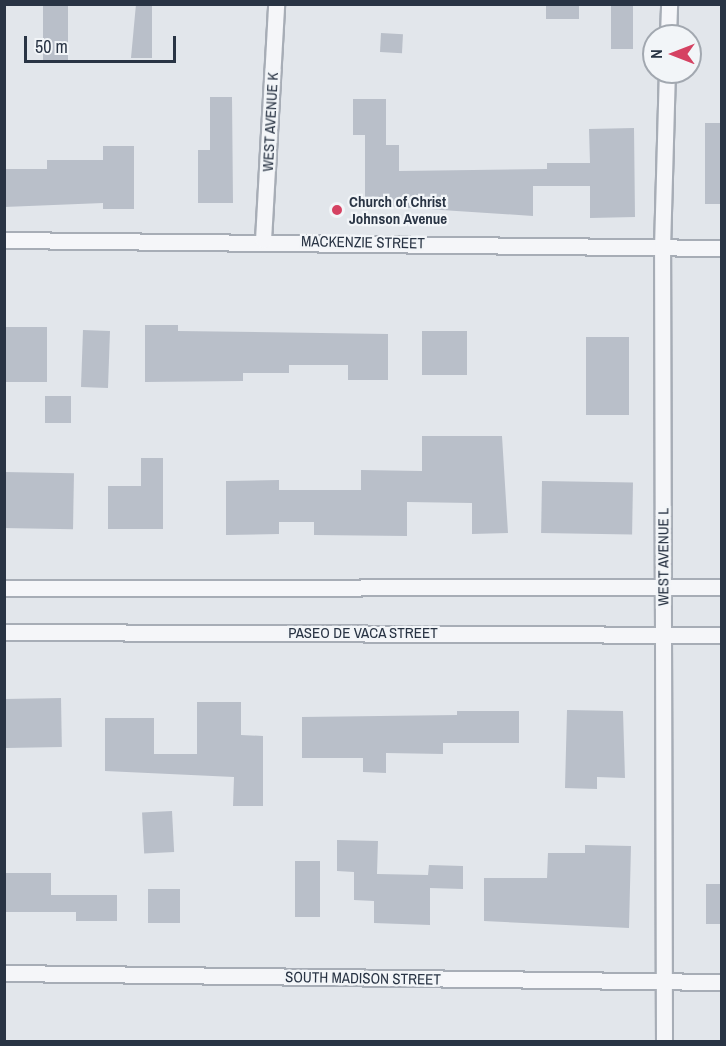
<!DOCTYPE html>
<html>
<head>
<meta charset="utf-8">
<style>
  body { margin:0 }
  #map { position:relative; width:726px; height:1046px; overflow:hidden; background:#e2e6eb; font-family:"Archivo Narrow",sans-serif }
  div>[style] { position:absolute }
  .building>* { inset:0; background:#b9bfc9; transform-origin:0 0 }
  .roads { filter:drop-shadow(2px 0 #a7adb6) drop-shadow(-2px 0 #a7adb6) drop-shadow(0 2px #a7adb6) drop-shadow(0 -2px #a7adb6) }
  .street>* { height:15px; margin:-7.5px; padding:0 7.5px; transform-origin:7.5px; border-radius:7.5px; background:#f5f6f9 }
  .dots>* { width:16px; height:16px; translate:-50% -50%; box-sizing:border-box; border:3px solid #f2f5f8; border-radius:50% }
  span { translate:-50% -50%; white-space:nowrap; text-align:center; line-height:1.15; -webkit-text-stroke:4.5px #f2f5f8; paint-order:stroke }
  .street-label { font-size:15px; color:#293444 }
  .poi-label { font-size:15px; color:#293444; font-weight:700 }
  .left { translate:0 -50%; text-align:left }
  .frame { position:absolute; inset:0; border:6px solid #293444; pointer-events:none }
  .north { position:absolute; left:642px; top:24px; width:60px; height:60px; box-sizing:border-box; background:#f2f5f8; border:2px solid #a2a8b0; border-radius:50%; rotate:270deg; font-size:16px; font-weight:700; line-height:24px; text-align:center; color:#293444 }
  .north::after { content:''; display:block; margin:auto; width:21px; height:27px; background:#d54262; clip-path:polygon(50% 0,100% 100%,50% 72%,0 100%) }
  .scale { position:absolute; left:24px; top:36px; width:152px; height:27px; box-sizing:border-box; border:3px solid #293444; border-top:0; padding-left:8px; font-size:18px; line-height:21px; white-space:nowrap; color:#293444; -webkit-text-stroke:4px #f2f5f8; paint-order:stroke }
</style>
</head>
<body>
<div id="map">
  <div class="building">
    <i style="left:43px;top:4px;width:25px;height:56px"></i>
    <i style="clip-path:polygon(136px 4px,152px 4px,152px 58px,131px 58px)"></i>
    <i style="left:546px;top:4px;width:33px;height:15px"></i>
    <i style="left:611px;top:4px;width:22px;height:45px"></i>
    <i style="left:381px;top:33px;width:22px;height:19px;rotate:3deg"></i>
    <i style="clip-path:polygon(210px 97px,232px 97px,233px 203px,198px 203px,198px 150px,210px 150px)"></i>
    <i style="clip-path:polygon(353px 99px,386px 99px,386px 145px,399px 145px,399px 171px,547px 169px,547px 163px,590px 163px,589px 129px,634px 128px,635px 217px,590px 218px,590px 186px,533px 186px,533px 216px,365px 205px,365px 135px,353px 135px)"></i>
    <i style="left:705px;top:123px;width:17px;height:81px"></i>
    <i style="clip-path:polygon(103px 146px,134px 146px,134px 209px,103px 209px,103px 203px,4px 207px,4px 169px,47px 169px,47px 160px,103px 160px)"></i>
    <i style="clip-path:polygon(145px 325px,178px 325px,178px 331px,388px 334px,388px 380px,348px 380px,348px 365px,289px 365px,289px 373px,243px 373px,243px 381px,145px 382px)"></i>
    <i style="left:6px;top:327px;width:41px;height:55px"></i>
    <i style="left:83px;top:330px;width:27px;height:57px;rotate:2deg"></i>
    <i style="left:422px;top:331px;width:45px;height:44px"></i>
    <i style="left:586px;top:337px;width:43px;height:78px"></i>
    <i style="left:45px;top:396px;width:26px;height:27px"></i>
    <i style="clip-path:polygon(422px 436px,502px 436px,508px 533px,472px 534px,472px 503px,407px 502px,407px 536px,314px 535px,314px 522px,279px 522px,279px 534px,226px 535px,226px 481px,279px 480px,279px 490px,361px 490px,361px 470px,422px 471px)"></i>
    <i style="clip-path:polygon(141px 458px,163px 458px,163px 529px,108px 529px,108px 486px,141px 486px)"></i>
    <i style="left:4px;top:472px;width:70px;height:56px;rotate:1deg"></i>
    <i style="left:542px;top:481px;width:91px;height:52px;rotate:1deg"></i>
    <i style="left:61px;top:698px;width:49px;height:56px;rotate:89deg"></i>
    <i style="clip-path:polygon(197px 702px,241px 702px,241px 735px,263px 736px,263px 806px,233px 806px,234px 777px,105px 771px,105px 718px,154px 718px,154px 754px,197px 754px)"></i>
    <i style="clip-path:polygon(567px 710px,623px 711px,625px 778px,597px 777px,597px 789px,565px 788px)"></i>
    <i style="clip-path:polygon(457px 711px,519px 711px,519px 743px,443px 743px,443px 754px,386px 753px,386px 773px,363px 772px,363px 758px,302px 758px,302px 717px,457px 715px)"></i>
    <i style="left:172px;top:811px;width:41px;height:30px;rotate:87deg"></i>
    <i style="clip-path:polygon(337px 840px,378px 841px,377px 874px,428px 875px,429px 865px,463px 866px,463px 889px,430px 888px,430px 925px,374px 923px,374px 901px,354px 900px,354px 872px,337px 871px)"></i>
    <i style="clip-path:polygon(585px 845px,631px 846px,629px 928px,484px 921px,484px 878px,547px 878px,548px 853px,585px 853px)"></i>
    <i style="left:295px;top:861px;width:25px;height:56px"></i>
    <i style="clip-path:polygon(4px 873px,51px 873px,51px 895px,117px 895px,117px 921px,76px 921px,76px 912px,4px 912px)"></i>
    <i style="left:706px;top:884px;width:16px;height:40px"></i>
    <i style="left:148px;top:889px;width:32px;height:34px"></i>
  </div>
  <div class="roads">
    <div class="street">
      <i style="left:668px;top:36px;width:32px;rotate:-88deg"></i>
      <i style="left:4px;top:240px;width:718px;rotate:0.64deg"></i>
      <i style="left:263px;top:240px;width:236px;rotate:-86.8deg"></i>
      <i style="left:4px;top:588px;width:718px;rotate:-0.08deg"></i>
      <i style="left:4px;top:632px;width:718px;rotate:0.24deg"></i>
      <i style="left:4px;top:973px;width:718px;rotate:0.72deg"></i>
      <i style="left:664px;top:1042px;width:794px;rotate:-90.14deg"></i>
      <i style="left:662px;top:248px;width:176px;rotate:-88.4deg"></i>
    </div>
  </div>
  <div class="dots">
    <i style="left:337px;top:210px;background:#d54262"></i>
  </div>
  <div class="street-label">
    <span style="left:270px;top:122px;rotate:-87deg">WEST AVENUE K</span>
    <span style="left:363px;top:242px;rotate:1deg">MACKENZIE STREET</span>
    <span style="left:663px;top:557px;rotate:-90deg">WEST AVENUE L</span>
    <span style="left:363px;top:633px">PASEO DE VACA STREET</span>
    <span style="left:363px;top:978px;rotate:1deg">SOUTH MADISON STREET</span>
  </div>
  <div class="poi-label">
    <span class="left" style="left:349px;top:210px">Church of Christ<br>Johnson Avenue</span>
  </div>
  <div class="frame"></div>
  <div class="north">N</div>
  <div class="scale">50 m</div>
</div>
</body>
</html>
